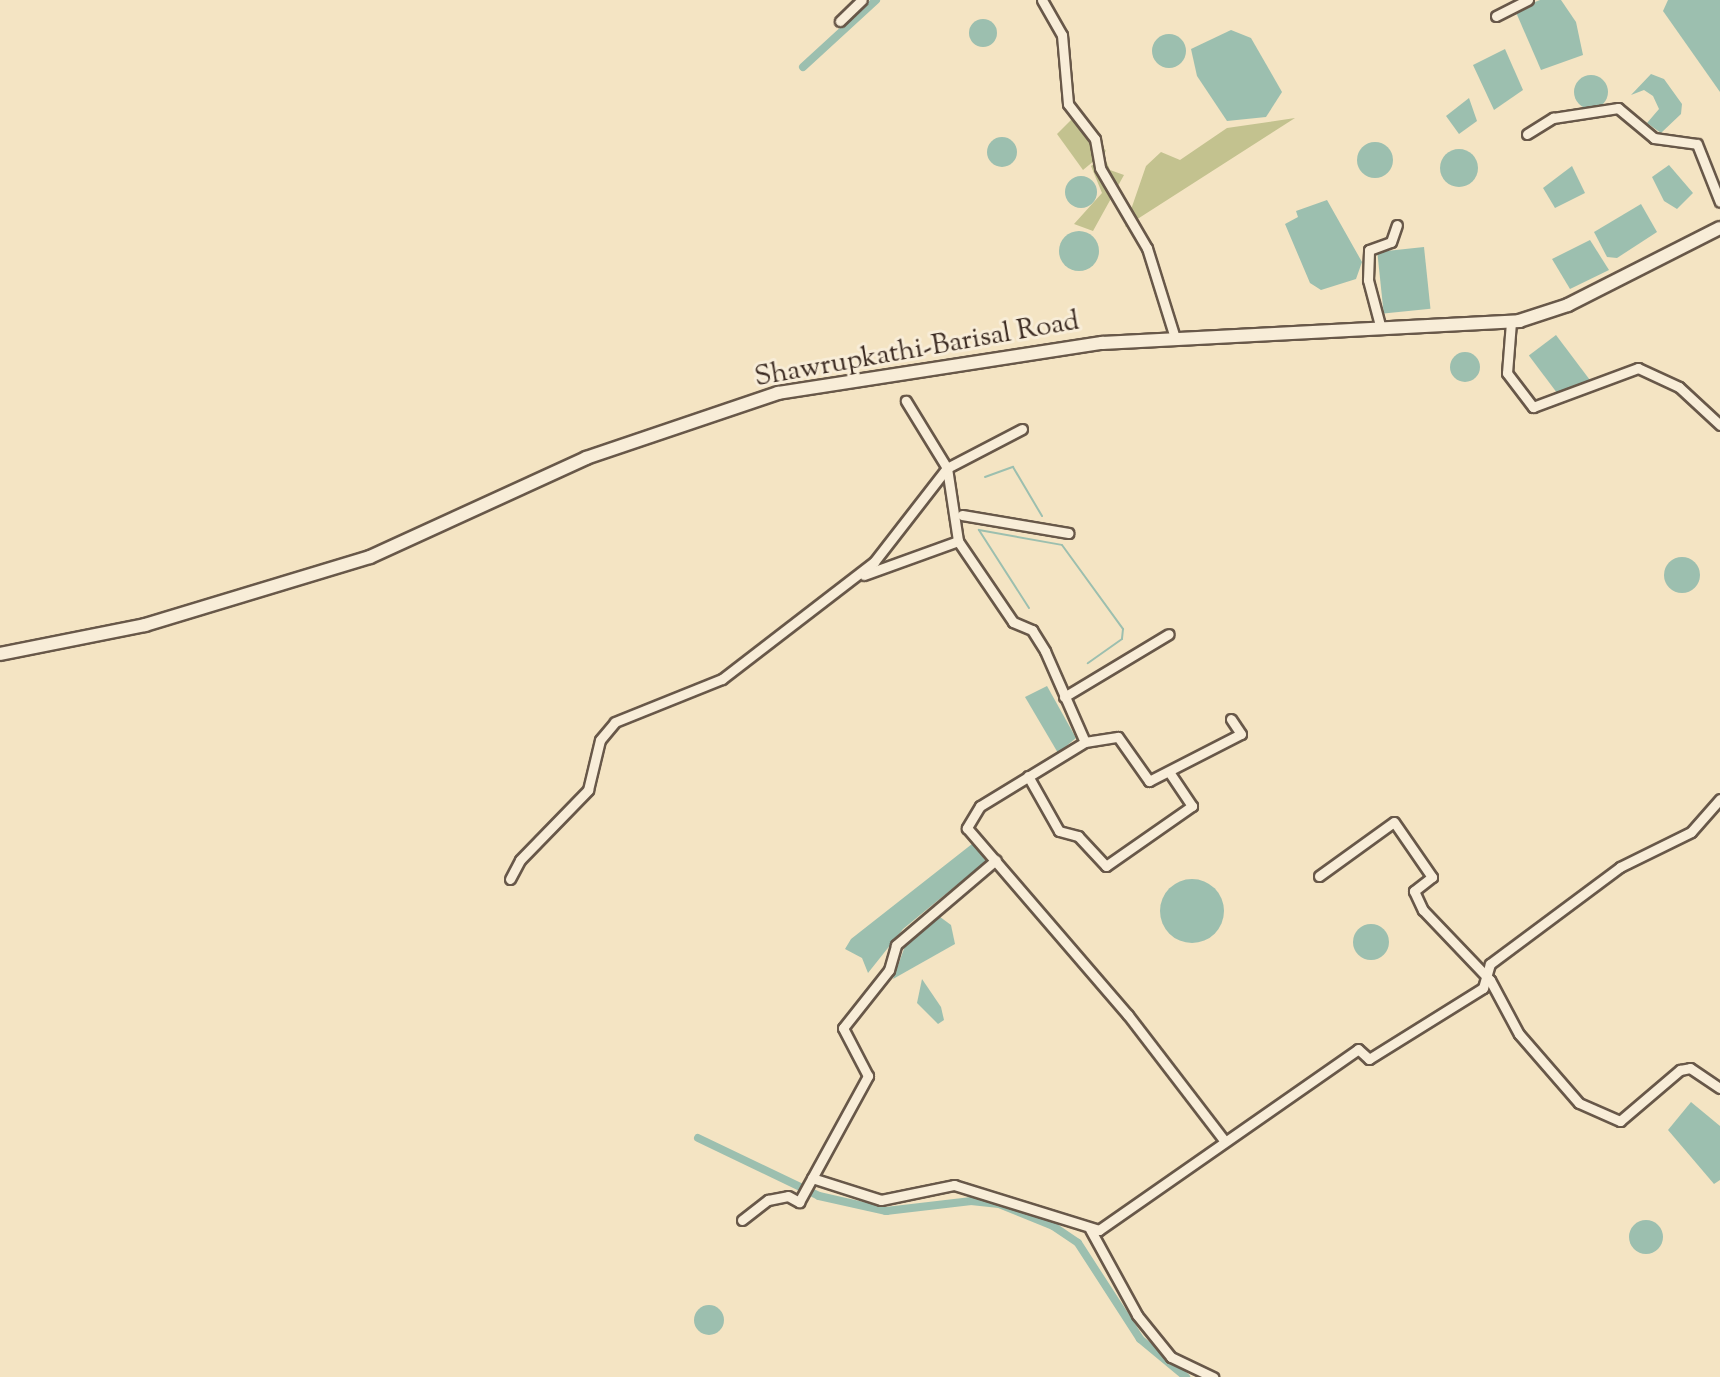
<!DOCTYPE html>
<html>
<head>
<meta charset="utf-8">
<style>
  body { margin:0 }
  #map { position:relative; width:1720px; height:1377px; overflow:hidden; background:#f4e4c3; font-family:"Sorts Mill Goudy",serif }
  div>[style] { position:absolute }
  .green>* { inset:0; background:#c3c28f }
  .water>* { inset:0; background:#9cbfaf; transform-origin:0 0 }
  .round { border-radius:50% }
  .stream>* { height:2px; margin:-1px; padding:0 1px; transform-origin:1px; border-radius:1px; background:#9cbfaf }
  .canal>* { height:8px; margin:-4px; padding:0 4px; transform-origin:4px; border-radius:4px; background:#9cbfaf }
  .roads { filter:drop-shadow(2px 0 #685849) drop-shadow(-2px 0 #685849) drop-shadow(0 2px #685849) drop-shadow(0 -2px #685849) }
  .street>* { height:9px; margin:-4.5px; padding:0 4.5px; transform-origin:4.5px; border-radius:4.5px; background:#f8edd8 }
  .secondary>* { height:12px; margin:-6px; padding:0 6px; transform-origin:6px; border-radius:6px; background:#f8edd8 }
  span { translate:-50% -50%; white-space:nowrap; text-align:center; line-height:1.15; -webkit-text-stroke:6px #f8edd8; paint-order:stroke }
  .street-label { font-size:28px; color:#3a2920 }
</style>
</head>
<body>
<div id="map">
  <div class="green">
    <i style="clip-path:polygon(1079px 112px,1106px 151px,1083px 170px,1057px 134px)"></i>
    <i style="clip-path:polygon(1295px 118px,1125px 227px,1146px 166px,1161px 152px,1180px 160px,1227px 128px)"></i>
    <i style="clip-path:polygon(1104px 156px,1110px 170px,1124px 175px,1093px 231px,1074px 224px,1102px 193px,1091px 166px)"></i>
  </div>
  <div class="water">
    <i style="clip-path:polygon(1540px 0,1561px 0,1576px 22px,1583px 55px,1541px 70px,1515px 10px)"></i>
    <i style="clip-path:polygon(1668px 0,1720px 0,1720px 92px,1663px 11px)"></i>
    <i class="round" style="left:969px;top:19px;width:28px;height:28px"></i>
    <i style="clip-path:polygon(1231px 30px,1251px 38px,1282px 92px,1266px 117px,1227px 121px,1197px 76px,1191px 49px)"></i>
    <i class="round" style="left:1152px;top:34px;width:34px;height:34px"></i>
    <i style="clip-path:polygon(1505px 49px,1523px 90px,1494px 110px,1473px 65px)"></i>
    <i style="clip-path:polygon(1651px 74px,1664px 79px,1682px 104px,1681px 114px,1661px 133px,1647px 123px,1659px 109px,1653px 96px,1644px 90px,1631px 95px)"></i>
    <i class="round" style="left:1574px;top:75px;width:34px;height:34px"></i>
    <i style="clip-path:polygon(1469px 98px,1477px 121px,1459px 134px,1446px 116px)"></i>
    <i class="round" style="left:987px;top:137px;width:30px;height:30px"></i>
    <i class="round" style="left:1357px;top:142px;width:36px;height:36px"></i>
    <i class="round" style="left:1440px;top:149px;width:38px;height:38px"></i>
    <i style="clip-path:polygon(1669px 165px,1693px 193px,1677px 209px,1664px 201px,1652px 177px)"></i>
    <i style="clip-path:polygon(1572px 166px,1585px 193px,1555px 208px,1543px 188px)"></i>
    <i class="round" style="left:1065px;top:176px;width:32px;height:32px"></i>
    <i style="clip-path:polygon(1327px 200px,1362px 262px,1356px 279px,1321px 290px,1310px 283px,1285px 224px,1298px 217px,1296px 211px)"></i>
    <i style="clip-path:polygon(1641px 204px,1657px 232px,1617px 258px,1607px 257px,1594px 232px)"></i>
    <i class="round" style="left:1059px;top:231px;width:40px;height:40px"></i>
    <i style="clip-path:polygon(1590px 240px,1609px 270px,1570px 289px,1552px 259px)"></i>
    <i style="left:1424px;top:247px;width:62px;height:47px;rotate:84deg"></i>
    <i style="left:1556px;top:335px;width:56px;height:34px;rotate:53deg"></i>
    <i class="round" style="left:1450px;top:352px;width:30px;height:30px"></i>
    <i class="round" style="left:1664px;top:557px;width:36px;height:36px"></i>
    <i style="clip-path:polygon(1047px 686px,1076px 738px,1058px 753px,1025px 697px)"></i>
    <i style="clip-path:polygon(972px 844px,986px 861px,903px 929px,868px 973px,862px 958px,845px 949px,851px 939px)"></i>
    <i class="round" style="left:1160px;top:879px;width:64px;height:64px"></i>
    <i style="clip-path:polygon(936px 914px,951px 925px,955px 944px,893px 979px,909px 935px)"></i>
    <i class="round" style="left:1353px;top:924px;width:36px;height:36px"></i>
    <i style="clip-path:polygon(922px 979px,941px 1007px,944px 1020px,938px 1024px,917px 1003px)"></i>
    <i style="clip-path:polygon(1691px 1102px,1720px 1126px,1720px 1180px,1714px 1184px,1668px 1130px)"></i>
    <i class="round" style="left:1629px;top:1220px;width:34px;height:34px"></i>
    <i class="round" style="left:694px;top:1305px;width:30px;height:30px"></i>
  </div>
  <div class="stream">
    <i style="left:985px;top:477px;width:30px;rotate:-20deg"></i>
    <i style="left:1013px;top:467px;width:57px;rotate:59.4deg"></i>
    <i style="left:1029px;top:608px;width:93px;rotate:-122.7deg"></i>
    <i style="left:979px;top:530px;width:84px;rotate:10.2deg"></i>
    <i style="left:1062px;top:545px;width:104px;rotate:54deg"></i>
    <i style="left:1123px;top:629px;width:10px;rotate:96deg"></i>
    <i style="left:1122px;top:639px;width:42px;rotate:144.8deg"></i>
  </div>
  <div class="canal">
    <i style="left:803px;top:67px;width:99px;rotate:-42.5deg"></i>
    <i style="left:698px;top:1138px;width:134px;rotate:25.6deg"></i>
    <i style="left:819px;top:1196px;width:69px;rotate:12.6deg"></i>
    <i style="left:886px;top:1211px;width:86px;rotate:-6.7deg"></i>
    <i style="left:971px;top:1201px;width:28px;rotate:6deg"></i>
    <i style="left:999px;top:1204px;width:58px;rotate:22.2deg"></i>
    <i style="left:1053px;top:1226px;width:30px;rotate:34deg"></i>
    <i style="left:1078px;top:1243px;width:114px;rotate:57.1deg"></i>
    <i style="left:1140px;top:1339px;width:60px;rotate:39.6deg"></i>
  </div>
  <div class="roads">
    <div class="street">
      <i style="left:1042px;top:0;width:40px;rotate:60.3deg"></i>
      <i style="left:1062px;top:35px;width:69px;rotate:85deg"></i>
      <i style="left:1068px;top:104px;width:44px;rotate:52.4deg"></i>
      <i style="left:1095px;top:139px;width:29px;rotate:80deg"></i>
      <i style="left:1100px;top:168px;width:93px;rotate:59.6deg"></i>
      <i style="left:1147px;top:248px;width:94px;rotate:72.7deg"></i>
      <i style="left:1496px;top:16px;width:36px;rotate:-27deg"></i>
      <i style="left:840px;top:21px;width:30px;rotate:-44deg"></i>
      <i style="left:1527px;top:134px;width:31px;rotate:-32deg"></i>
      <i style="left:1553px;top:118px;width:66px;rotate:-8.7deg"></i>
      <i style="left:1618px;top:108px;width:47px;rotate:39.8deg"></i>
      <i style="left:1654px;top:138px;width:43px;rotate:7.9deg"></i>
      <i style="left:1697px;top:144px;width:62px;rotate:68.4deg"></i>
      <i style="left:1511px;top:322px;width:51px;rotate:94.5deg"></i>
      <i style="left:1507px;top:373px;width:43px;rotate:52.6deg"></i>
      <i style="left:1533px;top:407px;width:112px;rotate:-20.4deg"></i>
      <i style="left:1638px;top:368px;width:45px;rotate:24.9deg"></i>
      <i style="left:1679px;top:387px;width:56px;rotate:42.8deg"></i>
      <i style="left:1381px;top:329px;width:51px;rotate:-104.9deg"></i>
      <i style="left:1368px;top:280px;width:30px;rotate:-88deg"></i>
      <i style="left:1369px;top:250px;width:23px;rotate:-20deg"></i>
      <i style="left:1391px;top:242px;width:18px;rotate:-71deg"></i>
      <i style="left:1022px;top:429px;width:85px;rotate:152.5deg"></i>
      <i style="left:947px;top:468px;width:74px;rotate:81.4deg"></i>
      <i style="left:958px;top:541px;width:98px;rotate:55.8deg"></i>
      <i style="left:1013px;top:622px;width:21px;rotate:23deg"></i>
      <i style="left:1032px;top:630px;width:25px;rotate:58deg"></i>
      <i style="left:1045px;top:651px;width:99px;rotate:66.3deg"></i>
      <i style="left:1085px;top:742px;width:123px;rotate:148.6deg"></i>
      <i style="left:980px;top:806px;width:26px;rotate:121deg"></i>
      <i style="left:967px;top:828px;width:247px;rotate:49.3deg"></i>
      <i style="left:1128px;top:1015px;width:158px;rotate:52.5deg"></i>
      <i style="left:962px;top:515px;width:108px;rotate:9.6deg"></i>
      <i style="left:864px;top:575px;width:100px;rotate:-19.9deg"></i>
      <i style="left:1064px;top:697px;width:122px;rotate:-31deg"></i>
      <i style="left:1085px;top:742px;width:33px;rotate:-9deg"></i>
      <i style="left:1118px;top:737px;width:54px;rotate:54.8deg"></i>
      <i style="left:1149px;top:781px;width:103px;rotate:-27.1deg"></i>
      <i style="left:1241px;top:734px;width:18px;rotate:-124deg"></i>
      <i style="left:1028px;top:776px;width:63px;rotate:60.6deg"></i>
      <i style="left:1059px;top:831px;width:20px;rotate:15deg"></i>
      <i style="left:1078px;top:836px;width:41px;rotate:47deg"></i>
      <i style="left:1106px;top:866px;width:105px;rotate:-34.9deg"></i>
      <i style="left:1192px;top:806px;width:40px;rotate:-124deg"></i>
      <i style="left:1319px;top:876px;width:92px;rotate:-35.8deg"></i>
      <i style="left:1394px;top:822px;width:67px;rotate:55.4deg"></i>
      <i style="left:1432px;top:877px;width:23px;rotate:142deg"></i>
      <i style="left:1414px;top:891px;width:21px;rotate:65deg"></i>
      <i style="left:1423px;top:910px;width:97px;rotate:46.3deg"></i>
      <i style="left:1490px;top:980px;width:61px;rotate:61.8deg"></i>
      <i style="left:1519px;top:1034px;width:91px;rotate:49deg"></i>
      <i style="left:1579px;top:1103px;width:45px;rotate:23.7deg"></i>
      <i style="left:1620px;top:1121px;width:79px;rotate:-40.4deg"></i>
      <i style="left:1680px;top:1070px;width:10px;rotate:-11deg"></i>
      <i style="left:1690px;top:1068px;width:36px;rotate:34deg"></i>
      <i style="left:510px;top:879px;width:21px;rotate:-62deg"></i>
      <i style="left:520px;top:860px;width:98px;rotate:-45.8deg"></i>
      <i style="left:588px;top:790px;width:51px;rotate:-76.5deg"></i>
      <i style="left:600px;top:740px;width:23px;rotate:-50deg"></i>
      <i style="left:615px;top:722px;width:115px;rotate:-21.9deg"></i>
      <i style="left:722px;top:679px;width:192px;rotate:-37.6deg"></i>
      <i style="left:874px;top:562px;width:119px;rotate:-52.2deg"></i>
      <i style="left:947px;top:468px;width:79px;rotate:-121.5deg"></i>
      <i style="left:812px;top:1178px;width:72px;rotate:17.7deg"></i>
      <i style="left:881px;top:1200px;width:75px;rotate:-11.6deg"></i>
      <i style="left:954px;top:1185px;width:152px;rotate:17.2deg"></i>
      <i style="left:1099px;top:1230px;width:316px;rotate:-34.9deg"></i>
      <i style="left:1358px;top:1049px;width:15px;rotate:42deg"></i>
      <i style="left:1369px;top:1059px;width:134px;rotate:-31.9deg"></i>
      <i style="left:1483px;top:988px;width:25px;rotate:-74deg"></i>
      <i style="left:1490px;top:964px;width:162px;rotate:-36.7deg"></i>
      <i style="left:1620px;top:867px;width:79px;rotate:-26.2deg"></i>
      <i style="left:1691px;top:832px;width:44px;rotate:-48.7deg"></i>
      <i style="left:742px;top:1220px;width:33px;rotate:-38deg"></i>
      <i style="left:768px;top:1200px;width:20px;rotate:-11deg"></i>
      <i style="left:788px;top:1196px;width:13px;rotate:29deg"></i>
      <i style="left:799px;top:1202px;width:144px;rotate:-61.3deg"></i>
      <i style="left:868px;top:1076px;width:54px;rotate:-117.5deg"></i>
      <i style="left:843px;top:1028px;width:74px;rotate:-51.6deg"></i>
      <i style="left:889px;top:970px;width:26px;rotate:-74deg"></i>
      <i style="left:896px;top:945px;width:131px;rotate:-40.4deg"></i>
      <i style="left:1090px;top:1229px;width:98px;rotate:61.3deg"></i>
      <i style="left:1137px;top:1315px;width:54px;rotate:51deg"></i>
      <i style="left:1171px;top:1357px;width:47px;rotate:25.5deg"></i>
    </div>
    <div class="secondary">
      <i style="left:0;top:654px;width:148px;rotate:-11.3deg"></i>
      <i style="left:145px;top:625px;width:235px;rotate:-16.8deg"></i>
      <i style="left:370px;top:557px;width:238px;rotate:-24.6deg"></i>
      <i style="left:586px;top:458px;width:203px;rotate:-18.7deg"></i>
      <i style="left:778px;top:393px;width:328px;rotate:-8.8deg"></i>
      <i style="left:1102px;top:343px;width:418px;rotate:-3deg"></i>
      <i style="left:1519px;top:321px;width:52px;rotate:-18.1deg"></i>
      <i style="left:1568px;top:305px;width:170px;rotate:-26.9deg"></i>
    </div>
  </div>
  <div class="street-label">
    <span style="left:917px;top:350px;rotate:-10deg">Shawrupkathi-Barisal Road</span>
  </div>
</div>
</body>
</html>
